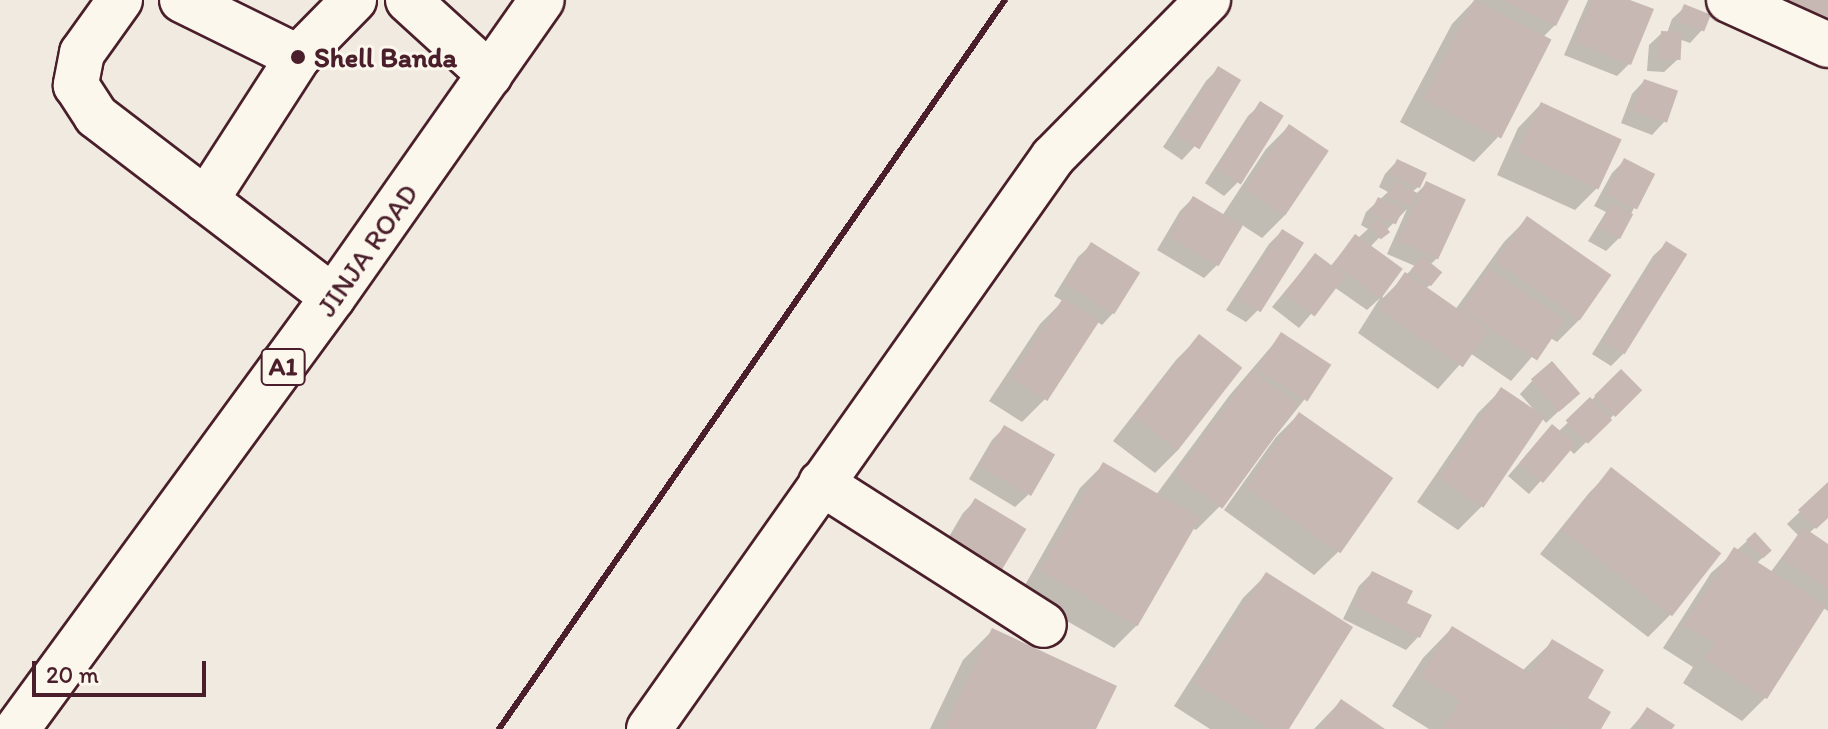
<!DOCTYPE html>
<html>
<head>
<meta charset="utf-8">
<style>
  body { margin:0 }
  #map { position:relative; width:1828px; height:729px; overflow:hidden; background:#f0eae0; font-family:Itim,sans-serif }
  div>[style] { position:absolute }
  .shadow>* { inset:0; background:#0003 }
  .building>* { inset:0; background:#c8b8b3; transform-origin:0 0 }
  .roads { filter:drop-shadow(2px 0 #4a1f2b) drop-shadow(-2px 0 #4a1f2b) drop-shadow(0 2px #4a1f2b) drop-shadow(0 -2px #4a1f2b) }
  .minor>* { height:44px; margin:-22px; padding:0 22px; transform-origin:22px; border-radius:22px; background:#fbf7ec }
  .highway>* { height:44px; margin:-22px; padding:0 22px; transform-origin:22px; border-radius:22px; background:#fbf7ec }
  .rail>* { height:6px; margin:-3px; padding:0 3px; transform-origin:3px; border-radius:3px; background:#4a1f2b }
  .dots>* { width:22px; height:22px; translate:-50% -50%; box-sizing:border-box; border:4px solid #fbf7ec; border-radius:50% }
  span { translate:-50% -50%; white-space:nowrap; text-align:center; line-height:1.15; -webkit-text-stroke:6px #fbf7ec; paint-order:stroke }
  .shield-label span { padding:2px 6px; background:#fbf7ec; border:2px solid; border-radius:6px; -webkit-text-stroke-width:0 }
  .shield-label { font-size:26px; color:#4a1f2b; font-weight:700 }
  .poi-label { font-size:28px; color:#4a1f2b; font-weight:700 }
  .left { translate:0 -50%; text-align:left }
  .street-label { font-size:28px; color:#4a1f2b }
  .scale { position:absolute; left:32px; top:661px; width:174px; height:36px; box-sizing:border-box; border:4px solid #4a1f2b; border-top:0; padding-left:10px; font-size:24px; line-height:28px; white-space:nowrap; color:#4a1f2b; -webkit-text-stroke:6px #fbf7ec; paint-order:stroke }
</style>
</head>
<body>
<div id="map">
  <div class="shadow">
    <i style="clip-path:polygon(1475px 0,1566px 0,1555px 25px,1543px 37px,1497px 138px,1474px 162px,1400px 122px,1452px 24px)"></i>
    <i style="clip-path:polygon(1588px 0,1625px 0,1629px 64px,1617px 76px,1564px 55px)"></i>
    <i style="clip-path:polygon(1685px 7px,1702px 30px,1690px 43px,1679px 39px,1677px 60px,1664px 72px,1647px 71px,1649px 45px,1662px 33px,1667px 33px,1672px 19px)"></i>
    <i style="clip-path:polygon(1219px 68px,1194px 147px,1182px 160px,1163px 147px,1206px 81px)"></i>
    <i style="clip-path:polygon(1644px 81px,1664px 122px,1652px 135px,1621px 123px,1632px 94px)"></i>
    <i style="clip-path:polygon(1261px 104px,1237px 183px,1224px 196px,1205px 183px,1248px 116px)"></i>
    <i style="clip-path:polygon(1541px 104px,1598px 187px,1575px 210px,1497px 175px,1518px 128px)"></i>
    <i style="clip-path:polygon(1289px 126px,1285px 215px,1262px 238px,1242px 225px,1217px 265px,1204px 278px,1157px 250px,1180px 211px,1193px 198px,1222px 216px,1266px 149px)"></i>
    <i style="clip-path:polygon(1625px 160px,1634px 208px,1619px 238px,1606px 251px,1588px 241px,1606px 212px,1594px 206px,1612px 173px)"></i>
    <i style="clip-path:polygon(evenodd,1397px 161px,1418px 187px,1412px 192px,1416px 194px,1427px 183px,1437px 258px,1430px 265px,1430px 285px,1425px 289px,1455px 310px,1504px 242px,1527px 219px,1580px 319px,1557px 342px,1549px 337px,1511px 381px,1470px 353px,1438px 389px,1358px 333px,1380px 298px,1367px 310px,1334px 287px,1299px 328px,1272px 307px,1315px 255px,1330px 267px,1355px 236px,1358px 238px,1368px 229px,1361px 225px,1366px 212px,1388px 192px,1379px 187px,1385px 174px,1397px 161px,1407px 209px,1387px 254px,1415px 266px,1383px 298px,1370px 247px,1407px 209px)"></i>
    <i style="clip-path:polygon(1282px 231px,1258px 310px,1246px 322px,1226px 310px,1269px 244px)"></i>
    <i style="clip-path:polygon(1666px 244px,1624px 353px,1611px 366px,1592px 354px,1653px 256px)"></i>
    <i style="clip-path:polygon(1091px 245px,1137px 273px,1114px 312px,1102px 325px,1096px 321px,1045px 399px,1022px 422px,989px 401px,1040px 324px,1063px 301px,1054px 296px,1078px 257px)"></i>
    <i style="clip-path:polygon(1282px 334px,1304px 400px,1219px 507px,1196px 530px,1192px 528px,1137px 625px,1114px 648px,1020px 594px,1080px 488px,1103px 465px,1156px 495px,1229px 396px)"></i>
    <i style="clip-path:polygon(1199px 337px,1178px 450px,1155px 473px,1113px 441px,1176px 360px)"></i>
    <i style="clip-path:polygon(1621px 372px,1639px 390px,1574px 454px,1569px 449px,1529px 494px,1508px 476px,1552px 426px,1558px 432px)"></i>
    <i style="clip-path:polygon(1532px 381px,1578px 393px,1546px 423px,1542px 418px,1481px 507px,1458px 530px,1417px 502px,1478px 413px,1501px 390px,1535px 411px,1520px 394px)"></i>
    <i style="clip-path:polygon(1299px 414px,1338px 552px,1314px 575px,1224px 510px,1276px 437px)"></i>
    <i style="clip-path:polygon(1005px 427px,1028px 495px,1015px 507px,969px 479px,992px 440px)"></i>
    <i style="clip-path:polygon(1612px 470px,1671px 614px,1648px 637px,1540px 554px,1589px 493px)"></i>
    <i style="clip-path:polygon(1828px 485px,1828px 516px,1809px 533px,1828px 547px,1828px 611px,1823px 608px,1765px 698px,1742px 721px,1683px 683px,1693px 667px,1663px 648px,1711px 573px,1755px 534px,1769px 551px,1756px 564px,1770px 573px,1798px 535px,1787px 524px)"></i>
    <i style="clip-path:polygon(975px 501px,999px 568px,986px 581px,940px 552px,963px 513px)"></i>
    <i style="clip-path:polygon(1372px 573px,1405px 603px,1418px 637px,1406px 650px,1343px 619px,1359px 586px)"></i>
    <i style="clip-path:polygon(1266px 575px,1286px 729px,1210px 729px,1174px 706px,1243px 598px)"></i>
    <i style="clip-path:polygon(1452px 628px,1522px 671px,1552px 642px,1599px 729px,1429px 729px,1392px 706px,1423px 658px)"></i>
    <i style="clip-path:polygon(992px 631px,1094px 729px,930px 729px,963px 660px)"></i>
    <i style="clip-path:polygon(1341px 701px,1382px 729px,1314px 729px)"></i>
    <i style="clip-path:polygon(1648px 709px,1670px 729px,1630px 729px)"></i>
  </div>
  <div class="building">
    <i style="left:1474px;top:0;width:87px;height:111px;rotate:27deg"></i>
    <i style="clip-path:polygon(1502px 0,1569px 0,1556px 26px)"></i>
    <i style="clip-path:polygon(1593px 0,1630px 0,1654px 9px,1631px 65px,1575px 42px)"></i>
    <i style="clip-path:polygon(1788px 0,1828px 0,1828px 23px,1786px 6px)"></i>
    <i style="left:1684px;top:4px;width:29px;height:18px;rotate:22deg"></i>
    <i style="left:1661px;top:31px;width:21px;height:28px;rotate:3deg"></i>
    <i style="left:1218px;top:66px;width:27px;height:81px;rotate:31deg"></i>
    <i style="left:1644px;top:79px;width:36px;height:34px;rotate:19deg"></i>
    <i style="left:1260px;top:101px;width:28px;height:81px;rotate:32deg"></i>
    <i style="left:1541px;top:102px;width:89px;height:55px;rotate:25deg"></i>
    <i style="left:1289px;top:124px;width:48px;height:78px;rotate:34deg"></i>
    <i style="left:1624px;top:158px;width:35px;height:40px;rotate:27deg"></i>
    <i style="left:1397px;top:159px;width:33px;height:17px;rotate:25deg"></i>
    <i style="left:1426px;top:181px;width:44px;height:66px;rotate:25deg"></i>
    <i style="left:1395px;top:182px;width:25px;height:16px;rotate:26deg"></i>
    <i style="left:1193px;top:196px;width:58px;height:47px;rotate:31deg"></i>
    <i style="left:1378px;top:197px;width:28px;height:17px;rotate:26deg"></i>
    <i style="left:1612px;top:203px;width:24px;height:28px;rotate:28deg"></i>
    <i style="left:1527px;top:216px;width:103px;height:55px;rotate:35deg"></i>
    <i style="left:1379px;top:218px;width:18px;height:12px;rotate:52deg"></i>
    <i style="left:1282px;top:229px;width:26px;height:82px;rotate:32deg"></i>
    <i style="left:1355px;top:234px;width:59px;height:37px;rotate:36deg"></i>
    <i style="left:1666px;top:241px;width:25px;height:118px;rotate:32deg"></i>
    <i style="left:1091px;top:242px;width:58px;height:49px;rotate:32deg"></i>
    <i style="left:1315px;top:253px;width:38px;height:51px;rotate:37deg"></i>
    <i style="left:1422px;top:256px;width:26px;height:18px;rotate:39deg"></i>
    <i style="left:1489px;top:269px;width:91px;height:49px;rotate:34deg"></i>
    <i style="left:1405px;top:272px;width:102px;height:45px;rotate:35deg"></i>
    <i style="left:1063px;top:298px;width:43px;height:95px;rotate:33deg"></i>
    <i style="left:1281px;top:332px;width:60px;height:44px;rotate:33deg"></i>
    <i style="left:1199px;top:334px;width:55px;height:105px;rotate:38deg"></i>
    <i style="left:1552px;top:361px;width:43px;height:28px;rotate:49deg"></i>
    <i style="left:1621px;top:369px;width:30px;height:38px;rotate:45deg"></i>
    <i style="left:1252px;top:371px;width:57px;height:129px;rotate:36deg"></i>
    <i style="left:1501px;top:387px;width:53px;height:110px;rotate:34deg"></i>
    <i style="left:1590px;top:397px;width:32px;height:34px;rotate:46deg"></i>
    <i style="left:1299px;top:412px;width:115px;height:92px;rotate:35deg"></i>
    <i style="left:1552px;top:424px;width:31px;height:51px;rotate:40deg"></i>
    <i style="left:1004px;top:425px;width:59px;height:48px;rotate:30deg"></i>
    <i style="left:1103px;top:462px;width:112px;height:125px;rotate:30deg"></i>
    <i style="left:1611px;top:467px;width:140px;height:80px;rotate:38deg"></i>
    <i style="clip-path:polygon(1828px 482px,1828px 518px,1816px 529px,1798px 510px)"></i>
    <i style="left:975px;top:498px;width:60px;height:48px;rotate:31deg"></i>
    <i style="clip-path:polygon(1803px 527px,1828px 544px,1828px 590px,1782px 558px)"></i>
    <i style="left:1755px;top:532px;width:25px;height:12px;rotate:48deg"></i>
    <i style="clip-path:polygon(1734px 547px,1826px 606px,1767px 699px,1705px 659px,1715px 643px,1684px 625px)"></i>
    <i style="clip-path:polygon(1372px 571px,1413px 591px,1407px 603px,1432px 615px,1420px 638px,1354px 606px)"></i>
    <i style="clip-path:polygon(1266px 572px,1353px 627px,1289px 729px,1270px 729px,1195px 683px)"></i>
    <i style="clip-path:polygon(1452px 626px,1531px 674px,1552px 639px,1604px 670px,1588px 698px,1611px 712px,1601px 729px,1563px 729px,1556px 725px,1553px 729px,1442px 729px,1460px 701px,1421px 676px)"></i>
    <i style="clip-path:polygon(992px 628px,1117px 686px,1096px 729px,944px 729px)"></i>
    <i style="clip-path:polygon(1341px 699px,1385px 729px,1320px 729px)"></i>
    <i style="clip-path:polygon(1647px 707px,1675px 725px,1672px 729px,1648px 729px,1637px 722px)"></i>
  </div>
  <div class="roads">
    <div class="minor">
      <i style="left:120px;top:0;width:65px;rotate:125.6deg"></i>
      <i style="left:82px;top:53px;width:33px;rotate:101deg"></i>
      <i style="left:76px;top:85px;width:37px;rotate:57deg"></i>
      <i style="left:96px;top:116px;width:298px;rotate:37.4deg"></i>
      <i style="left:182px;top:0;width:129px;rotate:26.2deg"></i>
      <i style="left:298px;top:57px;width:80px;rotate:-45.5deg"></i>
      <i style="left:408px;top:0;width:111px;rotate:42.4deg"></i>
      <i style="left:1729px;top:0;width:109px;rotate:24.4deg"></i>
      <i style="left:206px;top:200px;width:170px;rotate:-57.2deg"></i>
      <i style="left:821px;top:483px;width:264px;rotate:32.5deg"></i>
      <i style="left:649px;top:729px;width:700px;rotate:-54.77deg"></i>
      <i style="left:1053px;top:157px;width:221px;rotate:-45.4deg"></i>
    </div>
    <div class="highway">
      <i style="left:17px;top:729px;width:535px;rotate:-53.82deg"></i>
      <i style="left:333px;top:297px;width:363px;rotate:-54.9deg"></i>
    </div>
  </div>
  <div class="rail">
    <i style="left:499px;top:729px;width:887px;rotate:-55.24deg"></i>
  </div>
  <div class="dots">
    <i style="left:298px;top:57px;background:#4a1f2b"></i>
  </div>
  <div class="shield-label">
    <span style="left:283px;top:367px">A1</span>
  </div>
  <div class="poi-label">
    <span class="left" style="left:314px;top:57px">Shell Banda</span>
  </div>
  <div class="street-label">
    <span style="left:367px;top:250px;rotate:-55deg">JINJA ROAD</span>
  </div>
  <div class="scale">20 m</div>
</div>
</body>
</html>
